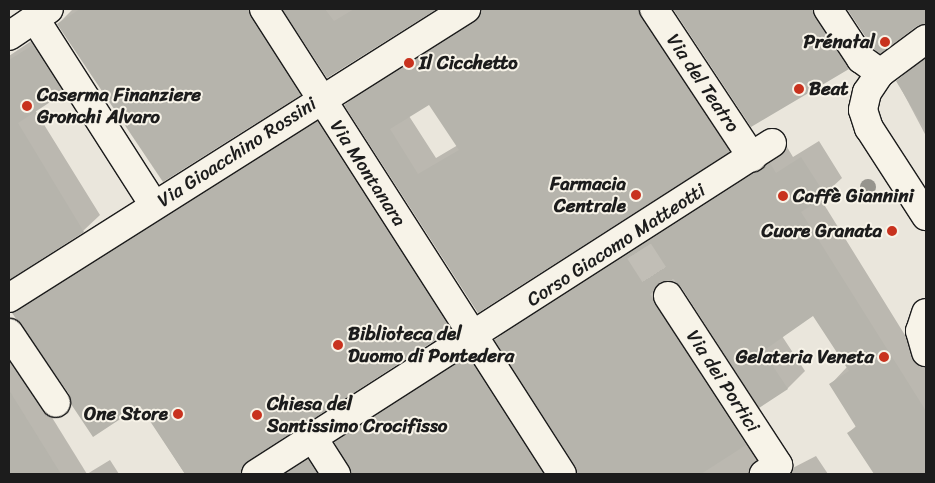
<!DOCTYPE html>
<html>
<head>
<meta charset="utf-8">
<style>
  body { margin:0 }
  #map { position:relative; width:935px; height:483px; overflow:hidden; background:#eae6dc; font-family:Sriracha,sans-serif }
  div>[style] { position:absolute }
  .shadow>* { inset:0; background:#0003 }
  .building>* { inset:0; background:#b6b4ac }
  .street-tunnel>* { height:28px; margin-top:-14px; transform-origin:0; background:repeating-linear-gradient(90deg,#c1beb6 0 28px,transparent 0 42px) }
  .roads { filter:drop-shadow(1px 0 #1c1c1c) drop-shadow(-1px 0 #1c1c1c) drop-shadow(0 1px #1c1c1c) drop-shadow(0 -1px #1c1c1c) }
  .street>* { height:28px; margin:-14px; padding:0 14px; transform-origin:14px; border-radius:14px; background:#f7f3e8 }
  .secondary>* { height:28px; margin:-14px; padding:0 14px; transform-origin:14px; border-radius:14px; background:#f7f3e8 }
  .trees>* { width:16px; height:16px; margin:-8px; border-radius:50%; background:#96948d }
  .dots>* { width:14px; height:14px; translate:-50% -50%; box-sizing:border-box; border:2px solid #f7f3e8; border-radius:50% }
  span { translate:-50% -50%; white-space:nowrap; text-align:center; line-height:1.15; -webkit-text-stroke:4px #f7f3e8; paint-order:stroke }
  .poi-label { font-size:19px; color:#1c1c1c; font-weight:700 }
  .right { translate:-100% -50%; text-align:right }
  .left { translate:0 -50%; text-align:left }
  .street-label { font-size:19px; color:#1c1c1c }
  .frame { position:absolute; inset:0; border:10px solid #1c1c1c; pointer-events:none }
</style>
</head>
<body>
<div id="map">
  <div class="shadow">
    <i style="clip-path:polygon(73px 9px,273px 9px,317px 77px,300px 94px,58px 24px)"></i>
    <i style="clip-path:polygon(284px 9px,435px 9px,327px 77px)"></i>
    <i style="clip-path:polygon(evenodd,482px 9px,663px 9px,746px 134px,729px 151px,478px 312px,345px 105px,363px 88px,480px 13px,482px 9px,429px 103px,458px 145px,436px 158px,409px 116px,429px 103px)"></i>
    <i style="clip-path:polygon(674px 9px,837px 9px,865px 51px,848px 68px,751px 125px)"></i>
    <i style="clip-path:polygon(848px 9px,926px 9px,926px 24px,917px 25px,873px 47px)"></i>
    <i style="clip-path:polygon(49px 29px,79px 76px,63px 92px,35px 110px,100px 215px,83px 231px,9px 277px,9px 56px)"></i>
    <i style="clip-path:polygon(926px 55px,926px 136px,897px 81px)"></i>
    <i style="clip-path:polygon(335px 105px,468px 312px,450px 329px,259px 452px,257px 456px,260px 466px,326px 443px,346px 471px,352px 471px,336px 443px,353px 425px,486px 340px,566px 465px,577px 471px,577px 466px,496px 340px,513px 323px,787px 147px,793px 157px,819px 141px,842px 178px,820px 198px,926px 369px,926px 474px,902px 474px,900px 471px,895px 474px,876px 474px,849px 433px,857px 425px,831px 384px,847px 367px,813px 314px,782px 336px,805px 371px,788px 388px,760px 406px,682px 287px,670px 280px,783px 473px,816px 456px,828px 474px,185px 474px,140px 404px,70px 394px,13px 313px,30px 296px)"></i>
    <i style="clip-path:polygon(9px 348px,87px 474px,9px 474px)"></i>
    <i style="clip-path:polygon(110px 460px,119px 474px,87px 474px)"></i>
  </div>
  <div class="building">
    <i style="clip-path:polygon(80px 9px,249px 9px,301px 95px,163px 182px,57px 24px)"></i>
    <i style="clip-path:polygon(282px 9px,325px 9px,334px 21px,354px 9px,437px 9px,327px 78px)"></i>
    <i style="clip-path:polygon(evenodd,482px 9px,639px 9px,641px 18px,730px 152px,478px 313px,344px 105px,474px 22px,482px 9px,429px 105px,459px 150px,418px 174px,390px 129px,429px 105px)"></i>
    <i style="clip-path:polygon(673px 9px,813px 9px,815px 18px,849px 69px,751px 127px)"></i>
    <i style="clip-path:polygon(847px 9px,926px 9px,926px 24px,917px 26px,880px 54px,873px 48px)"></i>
    <i style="clip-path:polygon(33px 45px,64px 93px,18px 123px,84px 232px,9px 280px,9px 60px)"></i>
    <i style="clip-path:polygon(926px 58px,926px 131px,896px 81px)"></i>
    <i style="clip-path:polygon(317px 121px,451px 330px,248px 461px,240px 474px,185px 474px,140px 406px,93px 437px,71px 404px,69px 394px,12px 313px)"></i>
    <i style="clip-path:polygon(801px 157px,826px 196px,801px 212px,926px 411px,926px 474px,874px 474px,847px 433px,856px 427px,829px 384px,849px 371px,813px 316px,763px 351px,788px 389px,759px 408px,681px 287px,668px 280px,654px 289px,655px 304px,746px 445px,701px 474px,577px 474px,575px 466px,494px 340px,770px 163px,776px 173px)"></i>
    <i style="clip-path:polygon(468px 356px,544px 474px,351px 474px,334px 442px)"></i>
    <i style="clip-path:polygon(9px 390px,61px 474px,9px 474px)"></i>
    <i style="clip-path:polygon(308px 459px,318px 474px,285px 474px)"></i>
  </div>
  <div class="street-tunnel">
    <i style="left:639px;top:251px;width:54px;rotate:57.2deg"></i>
  </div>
  <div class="roads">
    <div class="street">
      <i style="left:264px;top:9px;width:552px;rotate:57.35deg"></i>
      <i style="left:654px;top:9px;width:178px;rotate:56.5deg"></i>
      <i style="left:828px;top:9px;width:60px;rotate:56.6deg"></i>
      <i style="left:861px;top:59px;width:24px;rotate:36deg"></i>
      <i style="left:35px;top:19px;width:221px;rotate:57.4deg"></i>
      <i style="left:9px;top:36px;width:48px;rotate:-34deg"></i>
      <i style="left:668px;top:296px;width:202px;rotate:56.9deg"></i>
      <i style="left:778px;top:465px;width:17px;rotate:147deg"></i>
      <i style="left:9px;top:298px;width:541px;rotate:-32.31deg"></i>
      <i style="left:9px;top:333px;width:84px;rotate:56.1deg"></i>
      <i style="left:313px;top:438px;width:43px;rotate:57.4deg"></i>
      <i style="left:256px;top:474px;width:613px;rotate:-32.68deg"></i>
    </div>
    <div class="secondary">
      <i style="left:926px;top:39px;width:57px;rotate:143.5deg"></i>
      <i style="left:880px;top:73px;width:23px;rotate:124deg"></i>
      <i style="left:867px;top:92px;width:18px;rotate:103deg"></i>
      <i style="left:863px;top:110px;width:19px;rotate:72deg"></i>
      <i style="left:869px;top:128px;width:105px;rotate:57.1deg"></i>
      <i style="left:926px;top:313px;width:19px;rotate:108deg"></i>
      <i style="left:920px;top:331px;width:22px;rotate:74deg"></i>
    </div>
  </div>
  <div class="trees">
    <i style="left:868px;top:187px"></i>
  </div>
  <div class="dots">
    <i style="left:885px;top:42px;background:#c8321e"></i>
    <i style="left:409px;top:63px;background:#c8321e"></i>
    <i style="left:799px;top:89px;background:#c8321e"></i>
    <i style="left:27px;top:106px;background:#c8321e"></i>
    <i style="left:636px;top:195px;background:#c8321e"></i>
    <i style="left:783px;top:196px;background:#c8321e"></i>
    <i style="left:892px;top:231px;background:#c8321e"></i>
    <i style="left:338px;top:345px;background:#c8321e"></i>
    <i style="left:884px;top:357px;background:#c8321e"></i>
    <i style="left:178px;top:414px;background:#c8321e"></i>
    <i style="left:257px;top:415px;background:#c8321e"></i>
  </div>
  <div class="poi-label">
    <span class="right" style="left:875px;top:42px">Prénatal</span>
    <span class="left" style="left:419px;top:63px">Il Cicchetto</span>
    <span class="left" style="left:809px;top:89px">Beat</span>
    <span class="left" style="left:37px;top:106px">Caserma Finanziere<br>Gronchi Alvaro</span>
    <span class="right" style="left:626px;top:195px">Farmacia<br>Centrale</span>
    <span class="left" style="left:793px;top:196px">Caffè Giannini</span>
    <span class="right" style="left:882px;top:231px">Cuore Granata</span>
    <span class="left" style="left:348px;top:345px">Biblioteca del<br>Duomo di Pontedera</span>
    <span class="right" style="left:874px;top:357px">Gelateria Veneta</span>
    <span class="left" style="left:267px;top:415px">Chiesa del<br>Santissimo Crocifisso</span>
    <span class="right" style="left:168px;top:414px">One Store</span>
  </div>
  <div class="street-label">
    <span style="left:703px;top:83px;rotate:56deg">Via del Teatro</span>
    <span style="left:237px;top:152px;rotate:-33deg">Via Gioacchino Rossini</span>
    <span style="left:368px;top:173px;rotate:57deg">Via Montanara</span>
    <span style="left:616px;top:245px;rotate:-33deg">Corso Giacomo Matteotti</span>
    <span style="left:723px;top:381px;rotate:57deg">Via dei Portici</span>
  </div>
  <div class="frame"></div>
</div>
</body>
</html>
